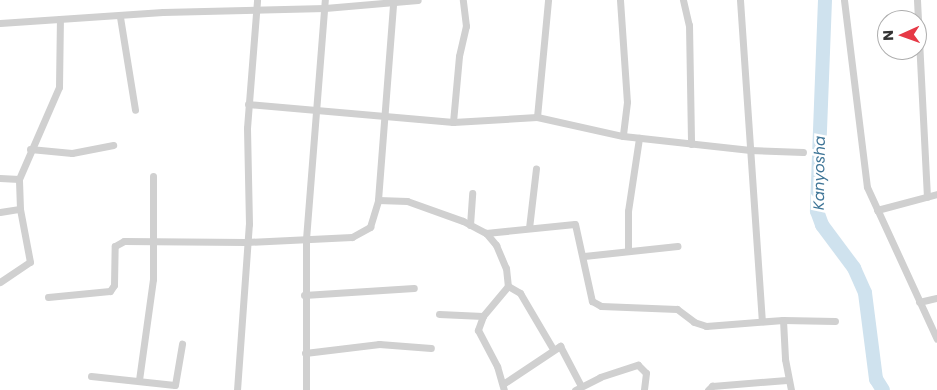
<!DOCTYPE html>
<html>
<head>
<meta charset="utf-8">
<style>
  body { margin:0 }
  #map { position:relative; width:937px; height:390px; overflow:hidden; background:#fff; font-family:Poppins,sans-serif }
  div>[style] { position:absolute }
  .river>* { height:14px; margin:-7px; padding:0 7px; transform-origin:7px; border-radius:7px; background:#cfe2ee }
  .street>* { height:7px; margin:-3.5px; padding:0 3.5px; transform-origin:3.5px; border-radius:3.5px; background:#d0d0d0 }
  span { translate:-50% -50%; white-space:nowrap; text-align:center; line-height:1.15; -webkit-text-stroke:5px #fff; paint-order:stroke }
  .water-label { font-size:15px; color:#3f7597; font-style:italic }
  .north { position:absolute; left:877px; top:10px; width:50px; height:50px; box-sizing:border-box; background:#fff; border:1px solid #adadad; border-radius:50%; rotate:268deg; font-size:14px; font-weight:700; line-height:20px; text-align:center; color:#333 }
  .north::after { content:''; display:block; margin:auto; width:18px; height:22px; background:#e63946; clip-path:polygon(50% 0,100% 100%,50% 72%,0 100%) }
</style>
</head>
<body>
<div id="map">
  <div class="river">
    <i style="left:825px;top:0;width:211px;rotate:92.2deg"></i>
    <i style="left:817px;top:211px;width:15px;rotate:70deg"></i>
    <i style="left:822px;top:225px;width:54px;rotate:53.3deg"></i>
    <i style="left:854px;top:268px;width:27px;rotate:66deg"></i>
    <i style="left:865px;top:293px;width:87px;rotate:82.7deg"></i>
    <i style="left:876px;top:379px;width:13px;rotate:58deg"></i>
  </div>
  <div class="street">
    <i style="left:620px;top:0;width:102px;rotate:86.1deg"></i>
    <i style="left:627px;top:102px;width:34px;rotate:97deg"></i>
    <i style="left:683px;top:0;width:26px;rotate:77deg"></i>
    <i style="left:689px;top:25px;width:119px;rotate:89deg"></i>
    <i style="left:740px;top:0;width:322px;rotate:86.1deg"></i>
    <i style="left:844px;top:0;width:188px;rotate:83deg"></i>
    <i style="left:867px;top:187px;width:167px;rotate:65.3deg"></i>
    <i style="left:917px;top:0;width:197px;rotate:87.1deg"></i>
    <i style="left:120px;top:17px;width:94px;rotate:80.8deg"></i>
    <i style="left:0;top:23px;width:163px;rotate:-3.9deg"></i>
    <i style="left:163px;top:12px;width:162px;rotate:-1.4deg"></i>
    <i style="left:325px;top:8px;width:93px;rotate:-4.9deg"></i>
    <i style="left:248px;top:104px;width:206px;rotate:5deg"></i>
    <i style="left:453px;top:122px;width:84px;rotate:-3.4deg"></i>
    <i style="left:537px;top:117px;width:88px;rotate:12.5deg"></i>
    <i style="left:623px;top:136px;width:128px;rotate:6.3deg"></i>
    <i style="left:750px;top:150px;width:53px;rotate:2.2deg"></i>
    <i style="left:537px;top:117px;width:118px;rotate:-84.6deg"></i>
    <i style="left:453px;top:122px;width:66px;rotate:-84.8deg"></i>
    <i style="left:459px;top:56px;width:31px;rotate:-77deg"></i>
    <i style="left:466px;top:26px;width:26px;rotate:-97deg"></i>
    <i style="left:30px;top:149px;width:42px;rotate:5.4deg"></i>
    <i style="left:72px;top:153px;width:42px;rotate:-11deg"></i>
    <i style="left:0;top:178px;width:19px;rotate:3deg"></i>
    <i style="left:378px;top:200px;width:29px;rotate:2deg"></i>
    <i style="left:407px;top:201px;width:59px;rotate:19.7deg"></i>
    <i style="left:463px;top:221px;width:26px;rotate:28deg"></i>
    <i style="left:486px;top:233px;width:16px;rotate:50deg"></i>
    <i style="left:496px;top:245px;width:25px;rotate:67deg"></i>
    <i style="left:506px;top:268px;width:18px;rotate:84deg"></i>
    <i style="left:508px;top:286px;width:39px;rotate:130deg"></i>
    <i style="left:483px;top:316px;width:15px;rotate:110deg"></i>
    <i style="left:478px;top:330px;width:41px;rotate:62.2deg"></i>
    <i style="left:497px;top:366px;width:25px;rotate:74deg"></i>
    <i style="left:877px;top:210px;width:62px;rotate:-14.9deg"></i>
    <i style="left:0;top:212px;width:20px;rotate:-9deg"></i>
    <i style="left:470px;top:225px;width:32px;rotate:-86deg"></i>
    <i style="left:529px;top:228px;width:60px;rotate:-83.3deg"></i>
    <i style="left:486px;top:233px;width:89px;rotate:-5.8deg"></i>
    <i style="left:575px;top:224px;width:79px;rotate:77.6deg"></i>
    <i style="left:592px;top:301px;width:10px;rotate:29deg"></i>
    <i style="left:601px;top:306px;width:76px;rotate:2.3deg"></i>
    <i style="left:677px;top:309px;width:21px;rotate:37deg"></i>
    <i style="left:694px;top:322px;width:13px;rotate:18deg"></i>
    <i style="left:706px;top:326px;width:77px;rotate:-4.5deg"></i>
    <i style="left:783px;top:320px;width:52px;rotate:1.1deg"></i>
    <i style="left:628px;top:251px;width:40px;rotate:-90deg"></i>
    <i style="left:628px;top:211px;width:74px;rotate:-81.4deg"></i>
    <i style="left:584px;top:256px;width:94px;rotate:-6.1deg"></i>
    <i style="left:0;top:282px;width:36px;rotate:-34deg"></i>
    <i style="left:30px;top:262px;width:54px;rotate:-100.7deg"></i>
    <i style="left:20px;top:209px;width:30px;rotate:-92deg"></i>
    <i style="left:19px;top:179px;width:100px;rotate:-66.5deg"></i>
    <i style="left:59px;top:87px;width:68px;rotate:-89.2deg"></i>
    <i style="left:508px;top:286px;width:14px;rotate:30deg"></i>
    <i style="left:520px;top:293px;width:65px;rotate:59.5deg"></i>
    <i style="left:304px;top:295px;width:110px;rotate:-3.6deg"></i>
    <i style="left:48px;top:297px;width:62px;rotate:-5.5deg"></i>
    <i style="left:110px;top:291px;width:7px;rotate:-56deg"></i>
    <i style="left:114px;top:285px;width:39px;rotate:-89deg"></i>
    <i style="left:115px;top:246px;width:10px;rotate:-29deg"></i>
    <i style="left:124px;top:241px;width:122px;rotate:0.5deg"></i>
    <i style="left:246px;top:242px;width:106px;rotate:-2.7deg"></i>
    <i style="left:352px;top:237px;width:21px;rotate:-29deg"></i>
    <i style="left:370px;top:227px;width:28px;rotate:-73deg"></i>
    <i style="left:378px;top:200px;width:198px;rotate:-85.6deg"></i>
    <i style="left:919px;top:302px;width:18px;rotate:-13deg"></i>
    <i style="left:439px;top:314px;width:44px;rotate:2.6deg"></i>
    <i style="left:783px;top:320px;width:39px;rotate:87deg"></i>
    <i style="left:785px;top:359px;width:32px;rotate:79deg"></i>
    <i style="left:305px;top:353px;width:75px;rotate:-6.9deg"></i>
    <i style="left:379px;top:344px;width:52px;rotate:4.4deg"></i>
    <i style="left:91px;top:376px;width:84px;rotate:6.1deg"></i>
    <i style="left:175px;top:385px;width:42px;rotate:-80.3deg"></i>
    <i style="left:139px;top:380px;width:102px;rotate:-82.1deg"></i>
    <i style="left:153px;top:279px;width:103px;rotate:-90deg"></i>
    <i style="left:503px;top:384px;width:69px;rotate:-33.7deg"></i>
    <i style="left:560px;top:346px;width:45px;rotate:62.3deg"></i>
    <i style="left:237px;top:390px;width:166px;rotate:-85.9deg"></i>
    <i style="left:249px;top:224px;width:96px;rotate:-91.2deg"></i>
    <i style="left:247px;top:128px;width:128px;rotate:-85.5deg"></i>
    <i style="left:306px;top:390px;width:151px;rotate:-90deg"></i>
    <i style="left:306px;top:239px;width:240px;rotate:-85.5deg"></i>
    <i style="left:575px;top:390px;width:28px;rotate:-27deg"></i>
    <i style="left:600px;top:377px;width:40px;rotate:-18deg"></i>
    <i style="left:638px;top:365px;width:11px;rotate:45deg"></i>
    <i style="left:646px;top:373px;width:17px;rotate:97deg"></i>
    <i style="left:708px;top:390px;width:6px;rotate:-45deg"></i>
    <i style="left:712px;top:386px;width:75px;rotate:-4.6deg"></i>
  </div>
  <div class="water-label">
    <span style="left:819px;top:173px;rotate:-89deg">Kanyosha</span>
  </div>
  <div class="north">N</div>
</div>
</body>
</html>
